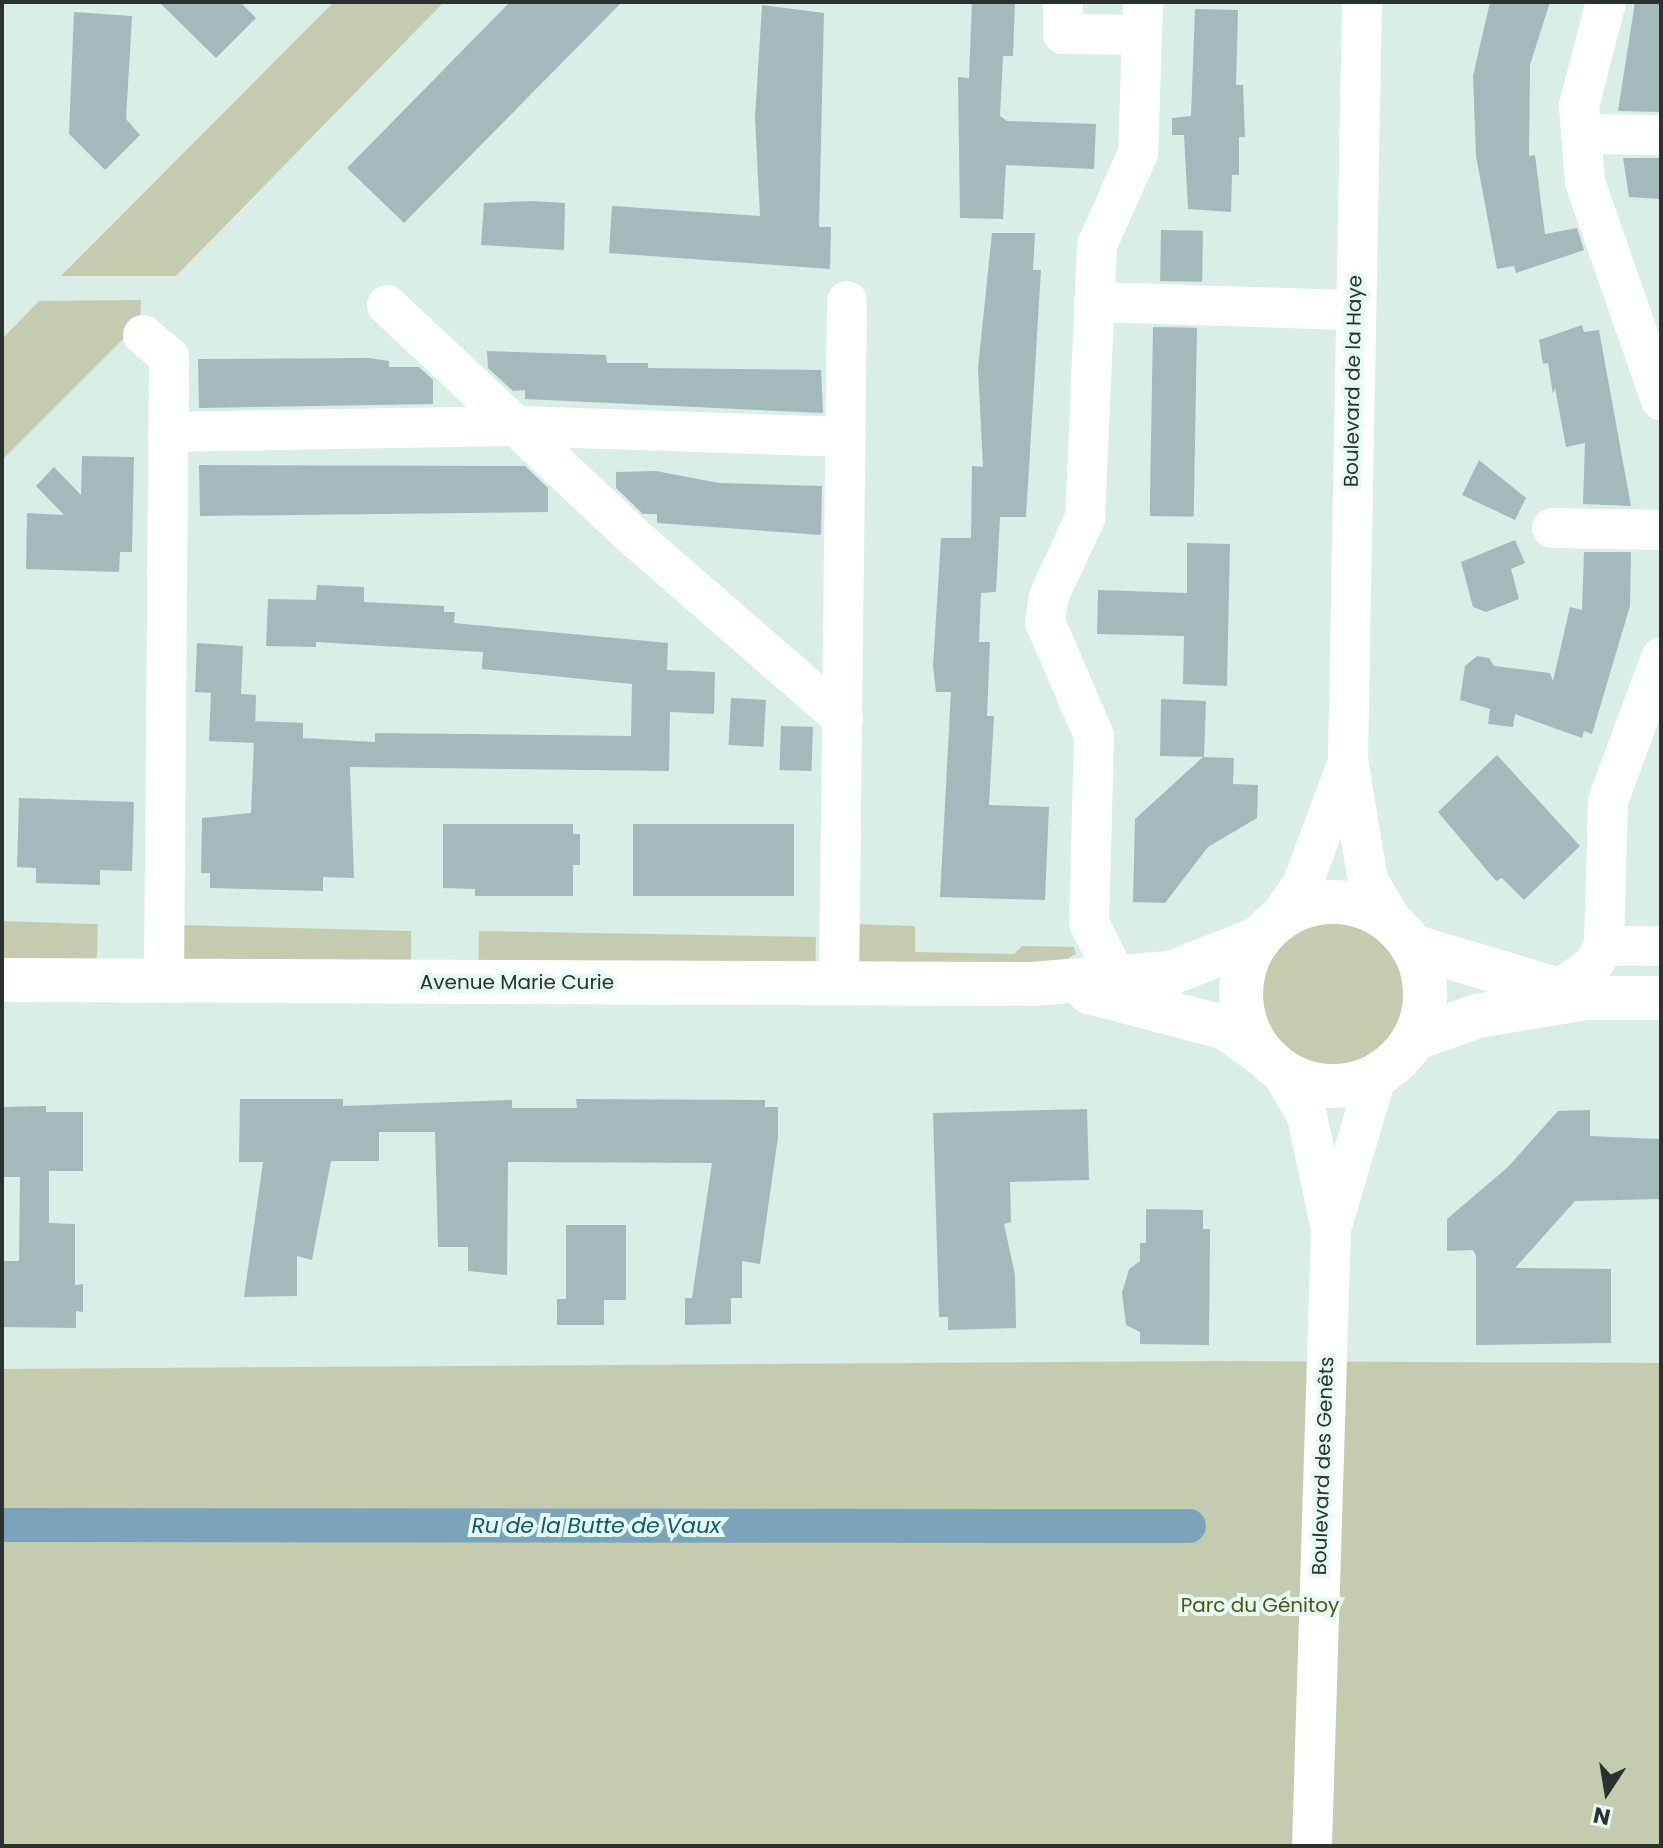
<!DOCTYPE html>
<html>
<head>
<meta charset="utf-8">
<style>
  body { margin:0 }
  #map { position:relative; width:1663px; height:1848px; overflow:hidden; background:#d9eee7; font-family:Poppins,sans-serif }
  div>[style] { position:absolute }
  .green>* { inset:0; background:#c5cbae; transform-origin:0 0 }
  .round { border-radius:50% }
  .canal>* { height:34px; margin:-17px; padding:0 17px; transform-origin:17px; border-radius:17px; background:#7ba4bb }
  .building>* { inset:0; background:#a4b9bb; transform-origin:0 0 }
  .minor>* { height:40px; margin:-20px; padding:0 20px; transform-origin:20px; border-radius:20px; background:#fff }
  .major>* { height:44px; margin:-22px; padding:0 22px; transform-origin:22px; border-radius:22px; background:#fff }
  .major>.ring { margin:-22px; padding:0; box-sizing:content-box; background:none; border:44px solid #fff; border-radius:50% }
  span { translate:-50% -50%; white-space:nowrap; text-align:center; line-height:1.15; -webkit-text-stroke:8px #e6fbf4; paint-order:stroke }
  .street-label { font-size:20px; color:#2a3230 }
  .park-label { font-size:20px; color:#4d5514 }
  .water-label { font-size:22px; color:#0b5879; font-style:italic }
  .frame { position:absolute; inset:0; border:4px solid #2a3230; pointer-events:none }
  .north { position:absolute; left:1567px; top:1752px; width:80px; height:80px; -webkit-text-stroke:6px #e6fbf4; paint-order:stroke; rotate:192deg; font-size:22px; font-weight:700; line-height:32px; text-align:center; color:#2a3230 }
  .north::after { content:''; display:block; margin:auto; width:28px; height:36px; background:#2a3230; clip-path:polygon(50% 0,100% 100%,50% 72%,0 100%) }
</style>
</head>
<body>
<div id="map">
  <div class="green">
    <i style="clip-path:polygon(334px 2px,444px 2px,176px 276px,61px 276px)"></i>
    <i style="clip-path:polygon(141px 300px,140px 322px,2px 460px,2px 339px,39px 301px)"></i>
    <i style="left:2px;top:921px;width:96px;height:41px;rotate:2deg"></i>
    <i class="round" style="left:1263px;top:921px;width:146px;height:146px"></i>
    <i style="clip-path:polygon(854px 924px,915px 926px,915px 952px,1014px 954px,1022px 946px,1074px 947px,1076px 954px,1060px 963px,857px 963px)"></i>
    <i style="clip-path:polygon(178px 925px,411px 931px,411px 960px,176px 962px)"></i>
    <i style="left:479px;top:931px;width:337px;height:30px;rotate:1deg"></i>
    <i style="clip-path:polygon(1225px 1361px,1661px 1363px,1661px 1846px,2px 1846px,2px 1369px)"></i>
  </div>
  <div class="canal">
    <i style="left:2px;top:1525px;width:1187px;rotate:0.05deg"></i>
  </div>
  <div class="building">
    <i style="clip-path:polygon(159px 2px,240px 2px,256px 18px,216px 58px)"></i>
    <i style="clip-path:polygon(510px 2px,622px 2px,404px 223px,347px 168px)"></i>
    <i style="clip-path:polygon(972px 2px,1015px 3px,1013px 56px,1003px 56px,1000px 116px,1007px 121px,1096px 124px,1094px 169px,1006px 165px,1003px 219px,960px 218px,958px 77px,969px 78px)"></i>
    <i style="clip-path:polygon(1490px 2px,1550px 2px,1530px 65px,1529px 156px,1535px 155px,1545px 234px,1577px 228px,1584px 250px,1516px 273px,1514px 266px,1497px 269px,1476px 156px,1473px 76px)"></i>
    <i style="clip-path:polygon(1635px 2px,1661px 2px,1661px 112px,1618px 111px)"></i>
    <i style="clip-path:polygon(762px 5px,824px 13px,819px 227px,831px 227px,830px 269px,609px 253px,612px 206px,760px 216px,755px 118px)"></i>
    <i style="clip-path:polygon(1195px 9px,1238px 10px,1236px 85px,1243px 85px,1245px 137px,1239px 137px,1239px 175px,1232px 175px,1231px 212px,1188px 209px,1184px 135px,1172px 135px,1172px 118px,1191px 116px)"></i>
    <i style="clip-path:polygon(74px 12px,132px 16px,126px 119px,140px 135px,105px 170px,69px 134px)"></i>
    <i style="clip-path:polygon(1623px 158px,1661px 158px,1661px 199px,1629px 197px)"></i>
    <i style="clip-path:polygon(533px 201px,565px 203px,564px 250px,481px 245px,484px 203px)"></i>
    <i style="left:1161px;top:230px;width:42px;height:51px;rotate:1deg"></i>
    <i style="clip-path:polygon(992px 233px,1035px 233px,1033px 270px,1041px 270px,1026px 517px,1000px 517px,996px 592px,981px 593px,979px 642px,990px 642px,987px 716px,994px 716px,989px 805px,1049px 807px,1045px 900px,940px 897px,951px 692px,936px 692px,933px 666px,941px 538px,971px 538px,972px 466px,983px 467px,978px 368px)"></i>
    <i style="clip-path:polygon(1582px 325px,1584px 332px,1599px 330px,1631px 506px,1583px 504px,1585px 443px,1566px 447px,1555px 388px,1553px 394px,1548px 363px,1543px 364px,1539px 340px)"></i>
    <i style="left:1153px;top:327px;width:44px;height:189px;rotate:1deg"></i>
    <i style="clip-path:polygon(487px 351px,606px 355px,607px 363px,648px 363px,648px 368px,821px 370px,823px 413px,525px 399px,525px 390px,513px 391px,488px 368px)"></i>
    <i style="clip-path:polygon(368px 358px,389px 361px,389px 367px,419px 367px,433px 380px,433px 404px,199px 408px,198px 359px)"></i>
    <i style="clip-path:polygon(82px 456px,134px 457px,132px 552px,120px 552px,119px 572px,26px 569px,27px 513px,64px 515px,36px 486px,54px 467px,81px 495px)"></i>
    <i style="clip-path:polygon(1479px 460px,1526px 498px,1515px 520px,1462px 495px)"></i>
    <i style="clip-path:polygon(199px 465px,525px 466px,548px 488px,548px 512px,200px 516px)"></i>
    <i style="clip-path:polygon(656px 471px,719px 483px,822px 486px,821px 535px,657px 523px,657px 514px,643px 514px,616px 488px,616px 472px)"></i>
    <i style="clip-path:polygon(1515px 540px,1525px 563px,1511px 569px,1519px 599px,1486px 612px,1473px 607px,1461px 562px)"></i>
    <i style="clip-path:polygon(1187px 543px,1230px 544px,1227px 686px,1183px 684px,1184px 636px,1097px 634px,1098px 590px,1187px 593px)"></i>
    <i style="clip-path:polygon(1584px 552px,1631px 552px,1630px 606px,1592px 734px,1584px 731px,1582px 738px,1515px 714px,1513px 727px,1488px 724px,1490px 709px,1460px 700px,1465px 666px,1477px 656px,1489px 658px,1494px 666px,1550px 673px,1553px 681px,1570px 607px,1582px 610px)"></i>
    <i style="clip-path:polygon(317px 585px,364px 587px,364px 602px,444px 606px,444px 612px,455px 612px,454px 623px,668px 643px,667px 670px,715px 672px,714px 714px,670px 712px,669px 771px,350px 767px,354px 878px,323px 877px,323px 891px,210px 888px,210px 873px,201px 873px,202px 818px,251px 813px,254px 743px,209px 741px,211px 693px,195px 692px,197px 643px,243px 646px,241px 694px,256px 695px,255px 731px,255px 721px,303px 723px,303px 738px,375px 742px,375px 733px,631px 736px,632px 684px,482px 669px,483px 652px,316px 642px,316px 647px,266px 646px,268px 599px,316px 600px)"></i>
    <i style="left:731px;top:698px;width:35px;height:47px;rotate:3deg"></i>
    <i style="clip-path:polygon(1161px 699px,1206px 701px,1204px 757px,1234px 758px,1233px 784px,1258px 785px,1257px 818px,1208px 847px,1165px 903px,1133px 902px,1135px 819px,1203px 757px,1160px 756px)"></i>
    <i style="left:781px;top:726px;width:32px;height:44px;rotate:2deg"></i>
    <i style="clip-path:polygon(1497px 755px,1580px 846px,1524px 900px,1502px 878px,1496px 881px,1438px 812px)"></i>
    <i style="clip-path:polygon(19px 798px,134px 802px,132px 871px,100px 870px,100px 885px,36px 883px,36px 868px,17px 867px)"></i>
    <i style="clip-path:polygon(443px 824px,573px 824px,573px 834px,580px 834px,580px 865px,573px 865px,573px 896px,475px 896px,475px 889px,443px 888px)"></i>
    <i style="left:633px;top:824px;width:161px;height:72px"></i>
    <i style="clip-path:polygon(240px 1099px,343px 1099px,343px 1106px,512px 1100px,512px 1108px,577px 1108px,576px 1099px,765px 1100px,765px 1107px,778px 1107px,778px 1137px,760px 1264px,742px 1261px,742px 1298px,731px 1298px,731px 1324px,685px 1325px,685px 1298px,692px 1298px,712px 1163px,508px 1162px,507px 1275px,468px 1271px,468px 1247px,438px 1247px,435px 1132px,379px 1132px,379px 1161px,331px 1161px,312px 1260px,297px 1256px,297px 1296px,244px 1297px,263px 1162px,239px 1162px)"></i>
    <i style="clip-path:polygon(46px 1106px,46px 1112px,83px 1112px,83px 1171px,49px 1171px,49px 1223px,75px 1224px,75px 1285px,83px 1284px,83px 1312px,76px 1311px,76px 1328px,2px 1327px,2px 1261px,19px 1261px,20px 1177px,2px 1177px,2px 1107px)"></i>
    <i style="clip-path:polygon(1087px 1109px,1089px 1180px,1010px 1182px,1011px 1222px,1004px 1224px,1015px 1275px,1016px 1328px,948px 1330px,948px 1317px,939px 1317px,933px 1113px)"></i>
    <i style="clip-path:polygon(1590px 1110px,1590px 1136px,1661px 1139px,1661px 1199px,1575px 1201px,1515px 1268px,1611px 1269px,1611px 1343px,1476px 1345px,1476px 1256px,1473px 1250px,1447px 1251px,1447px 1219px,1508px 1167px,1558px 1111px)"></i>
    <i style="clip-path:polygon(1146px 1209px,1203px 1210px,1203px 1229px,1210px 1229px,1209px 1345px,1140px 1344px,1140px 1332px,1126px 1325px,1122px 1293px,1129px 1269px,1140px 1261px,1140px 1243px,1146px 1243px)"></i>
    <i style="clip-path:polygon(566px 1225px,626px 1225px,626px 1300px,604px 1300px,604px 1325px,557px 1325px,557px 1299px,566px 1299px)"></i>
  </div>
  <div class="minor">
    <i style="left:1063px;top:2px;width:32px;rotate:90deg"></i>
    <i style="left:1063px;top:34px;width:79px;rotate:0.7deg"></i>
    <i style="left:1142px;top:35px;width:118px;rotate:91.9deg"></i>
    <i style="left:1138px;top:153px;width:101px;rotate:114deg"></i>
    <i style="left:1097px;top:245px;width:273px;rotate:92.5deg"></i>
    <i style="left:1085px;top:518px;width:86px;rotate:114.8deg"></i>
    <i style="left:1049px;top:596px;width:26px;rotate:99deg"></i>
    <i style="left:1045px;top:622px;width:124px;rotate:66.7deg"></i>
    <i style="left:1094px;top:736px;width:187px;rotate:91.5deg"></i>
    <i style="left:1089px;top:923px;width:59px;rotate:63deg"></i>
    <i style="left:1362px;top:2px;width:758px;rotate:91.06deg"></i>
    <i style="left:1348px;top:760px;width:123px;rotate:80.6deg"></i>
    <i style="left:1368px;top:881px;width:52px;rotate:58.5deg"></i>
    <i style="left:1606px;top:2px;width:107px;rotate:104.6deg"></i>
    <i style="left:1579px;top:106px;width:76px;rotate:85.5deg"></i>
    <i style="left:1585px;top:182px;width:231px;rotate:70.8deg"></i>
    <i style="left:1142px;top:35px;width:33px;rotate:-88deg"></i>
    <i style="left:1581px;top:134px;width:80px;rotate:0.7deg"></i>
    <i style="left:1094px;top:302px;width:259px;rotate:1.8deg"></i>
    <i style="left:387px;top:305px;width:339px;rotate:43.2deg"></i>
    <i style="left:634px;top:537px;width:277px;rotate:41deg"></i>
    <i style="left:143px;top:335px;width:34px;rotate:40deg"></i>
    <i style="left:169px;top:357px;width:624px;rotate:90.46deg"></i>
    <i style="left:168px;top:432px;width:348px;rotate:-1deg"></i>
    <i style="left:516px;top:426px;width:330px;rotate:1.9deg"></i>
    <i style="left:1552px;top:528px;width:109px;rotate:1.1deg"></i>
    <i style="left:1278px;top:919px;width:42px;rotate:-54.8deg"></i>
    <i style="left:1302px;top:885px;width:129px;rotate:-69.6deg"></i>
    <i style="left:1604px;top:946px;width:145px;rotate:-88.4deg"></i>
    <i style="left:1608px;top:801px;width:153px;rotate:-69.7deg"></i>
    <i style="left:839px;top:983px;width:682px;rotate:-89.33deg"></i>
    <i style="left:1559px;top:990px;width:42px;rotate:-36.3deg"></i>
    <i style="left:1593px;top:965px;width:22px;rotate:-60deg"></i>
    <i style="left:1604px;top:946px;width:57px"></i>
    <i style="left:1282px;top:1073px;width:50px;rotate:59.8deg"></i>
    <i style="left:1307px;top:1116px;width:110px;rotate:78deg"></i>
    <i style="left:1312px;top:1846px;width:617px;rotate:-88.24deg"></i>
    <i style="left:1331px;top:1229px;width:159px;rotate:-73.5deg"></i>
  </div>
  <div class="major">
    <i class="ring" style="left:1241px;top:902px;width:140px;height:140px"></i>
    <i style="left:1412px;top:946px;width:168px;rotate:16.6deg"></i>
    <i style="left:2px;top:980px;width:1029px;rotate:0.22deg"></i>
    <i style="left:1031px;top:984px;width:140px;rotate:-4.5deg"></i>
    <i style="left:1171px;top:973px;width:92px;rotate:-21.6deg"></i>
    <i style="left:1089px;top:992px;width:142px;rotate:14.7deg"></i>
    <i style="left:1226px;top:1028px;width:41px;rotate:36deg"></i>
    <i style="left:1414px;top:1039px;width:67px;rotate:-20.1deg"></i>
    <i style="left:1477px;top:1016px;width:111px;rotate:-9.3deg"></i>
    <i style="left:1587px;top:998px;width:74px"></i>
  </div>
  <div class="street-label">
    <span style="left:1353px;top:381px;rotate:-89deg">Boulevard de la Haye</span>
    <span style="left:517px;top:982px">Avenue Marie Curie</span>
    <span style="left:1323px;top:1466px;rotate:-88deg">Boulevard des Genêts</span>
  </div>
  <div class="park-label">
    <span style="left:1260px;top:1605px">Parc du Génitoy</span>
  </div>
  <div class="water-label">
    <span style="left:596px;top:1526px">Ru de la Butte de Vaux</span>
  </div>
  <div class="frame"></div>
  <div class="north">N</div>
</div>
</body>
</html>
